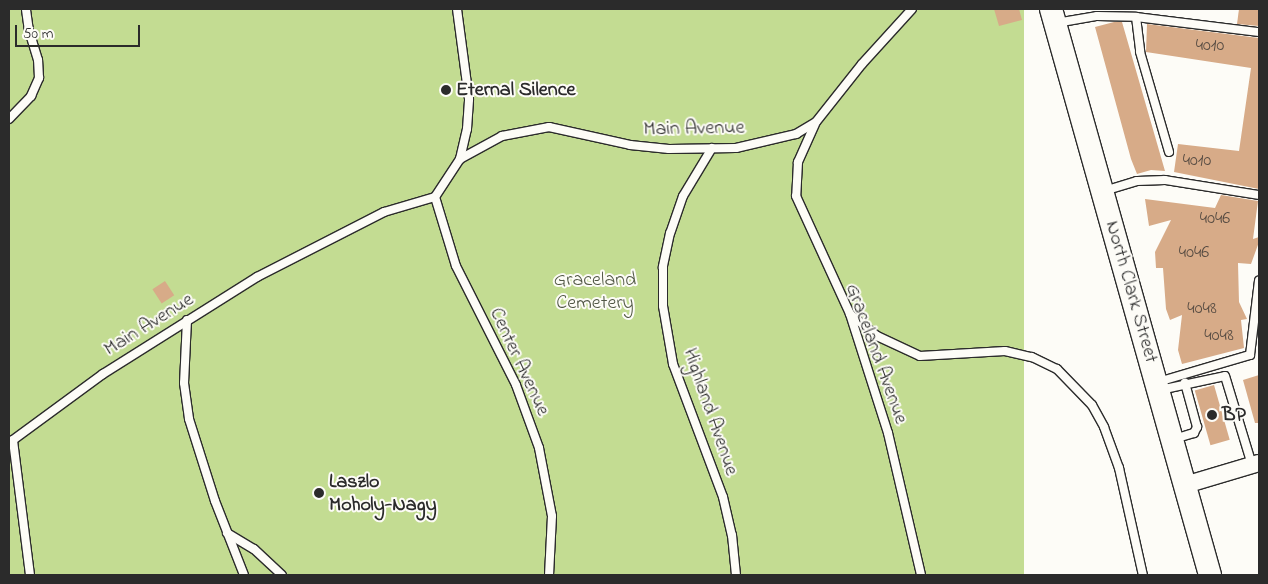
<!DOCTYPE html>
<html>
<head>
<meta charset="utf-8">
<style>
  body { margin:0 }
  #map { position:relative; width:1268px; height:584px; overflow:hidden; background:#fdfcf7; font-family:"Indie Flower",sans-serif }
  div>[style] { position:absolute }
  .green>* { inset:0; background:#c3dc92; transform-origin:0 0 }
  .building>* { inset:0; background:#d7ab88; transform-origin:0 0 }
  .roads { filter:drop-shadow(1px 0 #2b2b2b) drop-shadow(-1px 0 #2b2b2b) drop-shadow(0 1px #2b2b2b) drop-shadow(0 -1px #2b2b2b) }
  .service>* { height:8px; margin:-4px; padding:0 4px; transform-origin:4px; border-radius:4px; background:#fdfcf7 }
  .minor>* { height:16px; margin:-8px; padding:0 8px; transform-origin:8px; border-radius:8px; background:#fdfcf7 }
  .secondary>* { height:22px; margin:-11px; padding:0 11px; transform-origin:11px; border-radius:11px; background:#fdfcf7 }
  .dots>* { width:14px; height:14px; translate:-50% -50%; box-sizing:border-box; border:2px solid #fdfcf7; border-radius:50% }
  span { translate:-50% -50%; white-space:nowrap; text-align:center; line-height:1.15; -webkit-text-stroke:4px #fdfcf7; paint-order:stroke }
  .number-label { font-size:18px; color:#564b42 }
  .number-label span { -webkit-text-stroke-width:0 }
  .poi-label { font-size:20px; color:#2b2b2b; font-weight:700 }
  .left { translate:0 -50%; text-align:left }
  .street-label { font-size:20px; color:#2b2b2b }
  .park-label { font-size:20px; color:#515745 }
  .frame { position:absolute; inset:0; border:10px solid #2b2b2b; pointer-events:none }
  .scale { position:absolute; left:15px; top:25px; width:125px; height:22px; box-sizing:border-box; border:2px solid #2b2b2b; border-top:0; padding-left:6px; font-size:15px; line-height:18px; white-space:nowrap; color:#2b2b2b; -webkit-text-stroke:4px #fdfcf7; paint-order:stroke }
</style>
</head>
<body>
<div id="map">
  <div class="green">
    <i style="left:9px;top:9px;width:1015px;height:566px"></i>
  </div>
  <div class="building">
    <i style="clip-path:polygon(994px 9px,1019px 9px,1022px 20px,999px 26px)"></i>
    <i style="clip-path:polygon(1239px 9px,1259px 9px,1259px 26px,1237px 24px)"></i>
    <i style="clip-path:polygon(1114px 22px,1122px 22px,1165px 171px,1151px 170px,1137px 174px,1131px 159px,1095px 27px)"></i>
    <i style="clip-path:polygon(1147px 24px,1259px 38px,1259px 189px,1174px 172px,1178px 144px,1239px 151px,1251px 68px,1146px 52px)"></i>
    <i style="clip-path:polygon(1221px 195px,1258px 201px,1253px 239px,1259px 237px,1259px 242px,1251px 264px,1238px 263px,1239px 302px,1247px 319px,1241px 320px,1244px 348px,1182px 364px,1178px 350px,1182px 315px,1170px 320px,1166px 309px,1163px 268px,1156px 268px,1155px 252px,1171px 220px,1149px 226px,1145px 199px,1215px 208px)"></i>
    <i style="left:165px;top:281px;width:17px;height:15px;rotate:57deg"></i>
    <i style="clip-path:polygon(1259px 375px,1259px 423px,1255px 423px,1243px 380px)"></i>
    <i style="left:1214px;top:385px;width:57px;height:20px;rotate:74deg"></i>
  </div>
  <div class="roads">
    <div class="service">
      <i style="left:1136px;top:17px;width:124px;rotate:7deg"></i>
      <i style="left:1056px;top:23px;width:42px;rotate:-9.7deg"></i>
      <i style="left:1097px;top:16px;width:39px;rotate:1deg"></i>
      <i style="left:1136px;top:17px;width:35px;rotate:83deg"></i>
      <i style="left:1140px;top:52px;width:104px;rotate:73.8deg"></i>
      <i style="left:9px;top:119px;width:32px;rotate:-46deg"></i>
      <i style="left:31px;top:96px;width:20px;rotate:-66deg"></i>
      <i style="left:39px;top:78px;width:18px;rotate:-93deg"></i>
      <i style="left:38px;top:60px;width:30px;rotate:-107deg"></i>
      <i style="left:29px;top:31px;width:22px;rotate:-98deg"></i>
      <i style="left:815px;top:124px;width:42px;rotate:114.1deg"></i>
      <i style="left:798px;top:162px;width:34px;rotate:93deg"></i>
      <i style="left:796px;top:196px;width:130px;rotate:65.4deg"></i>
      <i style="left:850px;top:314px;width:125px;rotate:72.3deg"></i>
      <i style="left:888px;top:433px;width:146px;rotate:76.9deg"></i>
      <i style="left:712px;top:148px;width:56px;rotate:121.1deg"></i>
      <i style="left:683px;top:196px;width:39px;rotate:109deg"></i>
      <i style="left:670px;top:233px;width:35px;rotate:102deg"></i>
      <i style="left:663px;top:267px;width:39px;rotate:90deg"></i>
      <i style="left:663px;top:306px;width:59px;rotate:80.2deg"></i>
      <i style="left:673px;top:364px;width:142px;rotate:69.4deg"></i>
      <i style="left:723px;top:497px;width:39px;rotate:77deg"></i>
      <i style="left:732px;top:535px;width:40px;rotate:84.3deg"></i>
      <i style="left:460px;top:159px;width:48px;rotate:-28.7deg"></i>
      <i style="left:502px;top:136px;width:48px;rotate:-10.8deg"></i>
      <i style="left:549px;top:127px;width:83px;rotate:12.5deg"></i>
      <i style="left:630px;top:145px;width:39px;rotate:6deg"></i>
      <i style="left:669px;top:149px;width:67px;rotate:-0.9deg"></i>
      <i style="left:736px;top:148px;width:62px;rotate:-13.1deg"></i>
      <i style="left:796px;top:134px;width:23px;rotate:-31deg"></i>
      <i style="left:816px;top:122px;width:74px;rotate:-51.6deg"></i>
      <i style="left:862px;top:64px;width:74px;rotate:-47.7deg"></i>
      <i style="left:1104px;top:191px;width:34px;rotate:-17deg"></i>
      <i style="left:1137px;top:181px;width:28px;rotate:-2deg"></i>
      <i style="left:1165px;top:180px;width:95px;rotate:9.1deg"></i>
      <i style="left:435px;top:197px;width:72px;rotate:73.1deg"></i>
      <i style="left:456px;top:266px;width:133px;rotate:63.2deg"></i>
      <i style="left:516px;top:385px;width:67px;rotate:69.9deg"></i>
      <i style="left:539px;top:448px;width:69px;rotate:79.2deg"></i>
      <i style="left:552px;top:516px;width:59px;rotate:92.9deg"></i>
      <i style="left:435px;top:197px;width:45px;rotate:-56.7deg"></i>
      <i style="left:460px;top:159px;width:31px;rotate:-77deg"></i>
      <i style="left:467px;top:129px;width:30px;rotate:-86deg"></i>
      <i style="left:469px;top:99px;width:91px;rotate:-97.6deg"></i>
      <i style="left:850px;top:314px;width:35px;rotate:39deg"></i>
      <i style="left:877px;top:336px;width:47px;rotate:24.9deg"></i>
      <i style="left:920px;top:356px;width:85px;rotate:-3.4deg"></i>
      <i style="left:1005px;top:351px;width:28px;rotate:13deg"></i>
      <i style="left:1032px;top:357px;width:28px;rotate:26deg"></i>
      <i style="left:1057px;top:369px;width:50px;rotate:45.8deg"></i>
      <i style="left:1092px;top:405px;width:25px;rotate:61deg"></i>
      <i style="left:1104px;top:427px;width:44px;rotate:69.9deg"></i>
      <i style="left:1119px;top:468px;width:110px;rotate:77.4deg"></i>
      <i style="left:187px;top:320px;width:63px;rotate:92.7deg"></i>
      <i style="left:184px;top:383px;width:36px;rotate:82deg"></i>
      <i style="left:189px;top:419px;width:86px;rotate:72.4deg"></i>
      <i style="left:215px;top:501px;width:79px;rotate:68.6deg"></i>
      <i style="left:1158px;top:382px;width:96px;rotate:-16.4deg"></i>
      <i style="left:1250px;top:355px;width:75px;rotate:-83.1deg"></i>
      <i style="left:1160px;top:390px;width:66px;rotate:-12.2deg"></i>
      <i style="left:1225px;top:376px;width:93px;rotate:73.1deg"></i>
      <i style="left:1174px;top:439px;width:21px;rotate:-17deg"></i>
      <i style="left:1194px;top:433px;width:7px;rotate:-63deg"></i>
      <i style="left:1197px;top:427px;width:46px;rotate:-105.3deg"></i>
      <i style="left:227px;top:533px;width:31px;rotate:31deg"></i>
      <i style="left:254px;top:549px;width:38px;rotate:43deg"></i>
      <i style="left:30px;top:575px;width:136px;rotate:-97.2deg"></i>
      <i style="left:13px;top:440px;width:112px;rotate:-36.3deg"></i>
      <i style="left:103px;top:374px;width:182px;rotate:-32.2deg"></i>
      <i style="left:257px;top:277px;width:143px;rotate:-27.1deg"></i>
      <i style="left:384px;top:212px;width:53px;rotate:-16.4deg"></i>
    </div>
    <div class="minor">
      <i style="left:1185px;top:485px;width:77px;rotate:-16.6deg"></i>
    </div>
    <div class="secondary">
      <i style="left:1051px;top:9px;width:588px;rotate:74.31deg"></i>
    </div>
  </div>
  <div class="dots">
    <i style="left:446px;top:90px;background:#2b2b2b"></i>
    <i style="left:1212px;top:415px;background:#2b2b2b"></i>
    <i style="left:319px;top:493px;background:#2b2b2b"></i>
  </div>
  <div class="number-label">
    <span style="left:1210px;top:46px">4010</span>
    <span style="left:1197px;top:161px">4010</span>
    <span style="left:1215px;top:219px">4046</span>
    <span style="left:1194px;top:253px">4046</span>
    <span style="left:1202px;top:309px">4048</span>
    <span style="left:1219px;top:336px">4048</span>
  </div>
  <div class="poi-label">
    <span class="left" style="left:456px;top:90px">Eternal Silence</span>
    <span class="left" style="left:1222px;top:415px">BP</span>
    <span class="left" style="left:329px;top:494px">Laszlo<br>Moholy-Nagy</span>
  </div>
  <div class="street-label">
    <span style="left:694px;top:129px;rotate:-1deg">Main Avenue</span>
    <span style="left:1131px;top:292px;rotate:74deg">North Clark Street</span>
    <span style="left:149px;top:325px;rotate:-32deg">Main Avenue</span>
    <span style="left:876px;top:354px;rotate:70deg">Graceland Avenue</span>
    <span style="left:519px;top:362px;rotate:65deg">Center Avenue</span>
    <span style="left:710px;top:412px;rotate:71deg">Highland Avenue</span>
  </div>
  <div class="park-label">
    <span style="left:595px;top:292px">Graceland<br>Cemetery</span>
  </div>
  <div class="frame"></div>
  <div class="scale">50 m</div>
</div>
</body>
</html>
